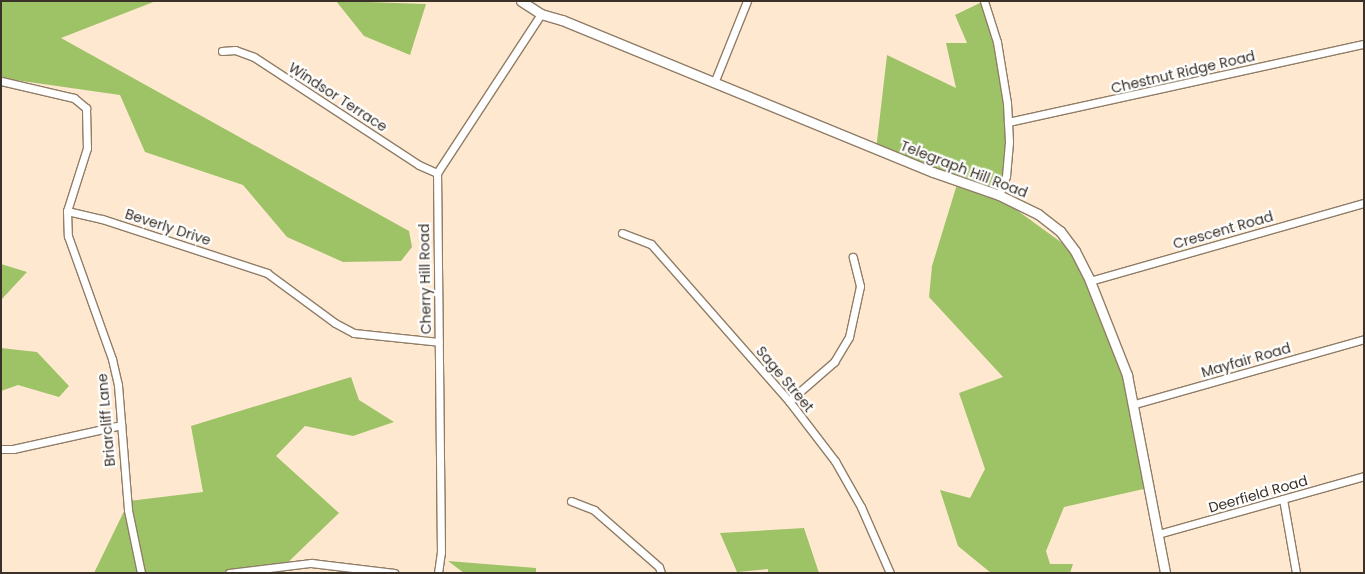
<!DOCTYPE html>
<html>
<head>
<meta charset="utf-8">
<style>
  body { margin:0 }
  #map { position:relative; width:1365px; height:574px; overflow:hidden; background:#fee9d0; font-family:Poppins,sans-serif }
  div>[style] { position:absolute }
  .forest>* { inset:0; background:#9ec266 }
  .roads { filter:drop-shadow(1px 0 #907d67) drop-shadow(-1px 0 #907d67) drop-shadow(0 1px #907d67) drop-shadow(0 -1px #907d67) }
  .minor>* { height:7px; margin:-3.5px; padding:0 3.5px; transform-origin:3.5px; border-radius:3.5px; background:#fff }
  .tertiary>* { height:9px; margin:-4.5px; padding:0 4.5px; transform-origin:4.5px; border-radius:4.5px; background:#fff }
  span { translate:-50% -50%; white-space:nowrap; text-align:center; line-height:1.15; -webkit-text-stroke:4.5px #fff; paint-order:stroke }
  .street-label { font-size:14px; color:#3a3128 }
  .frame { position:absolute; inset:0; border:2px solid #3a3128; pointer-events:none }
</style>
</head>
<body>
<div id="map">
  <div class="forest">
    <i style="clip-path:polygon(1px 1px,156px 1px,61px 38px,409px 231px,412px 247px,401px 261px,343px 262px,287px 237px,243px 185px,145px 152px,120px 95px,1px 78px)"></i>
    <i style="clip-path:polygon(336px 1px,426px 4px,410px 55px,364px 36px)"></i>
    <i style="clip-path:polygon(984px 1px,1008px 98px,1003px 200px,1080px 256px,1131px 392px,1148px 488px,1064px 507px,1046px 551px,1050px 564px,1073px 564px,1070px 573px,991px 573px,958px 546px,940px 490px,970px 498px,985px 469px,959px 393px,1003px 377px,929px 297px,932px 266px,958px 181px,876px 150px,887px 55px,956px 88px,946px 43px,967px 43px,955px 15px)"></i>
    <i style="clip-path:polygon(1px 264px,27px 272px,1px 300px)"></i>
    <i style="clip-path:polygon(1px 348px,37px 352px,69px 386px,59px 397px,18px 385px,1px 391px)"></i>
    <i style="clip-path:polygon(351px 377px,359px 400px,394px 422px,353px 436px,305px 426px,276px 456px,339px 513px,282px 568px,250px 573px,94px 573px,129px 501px,203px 492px,191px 426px)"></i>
    <i style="clip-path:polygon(804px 528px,819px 573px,768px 573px,768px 569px,737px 572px,720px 533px)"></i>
    <i style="clip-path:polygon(448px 561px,536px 568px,536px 573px,464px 573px)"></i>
  </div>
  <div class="roads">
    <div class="minor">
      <i style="left:984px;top:1px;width:43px;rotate:72.4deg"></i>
      <i style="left:997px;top:42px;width:62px;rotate:80.7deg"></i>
      <i style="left:1007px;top:103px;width:39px;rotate:87deg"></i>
      <i style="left:1009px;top:142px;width:34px;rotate:95deg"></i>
      <i style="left:1006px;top:176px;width:20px;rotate:110deg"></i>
      <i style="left:222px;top:51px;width:13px;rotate:-4deg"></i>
      <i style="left:235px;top:50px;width:20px;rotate:20deg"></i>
      <i style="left:254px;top:57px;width:197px;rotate:33.2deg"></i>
      <i style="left:419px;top:165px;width:20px;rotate:24deg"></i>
      <i style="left:1px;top:81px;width:75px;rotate:13.1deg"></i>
      <i style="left:74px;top:98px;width:16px;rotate:40deg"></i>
      <i style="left:86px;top:108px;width:40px;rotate:88.6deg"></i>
      <i style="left:87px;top:148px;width:66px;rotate:107.6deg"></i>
      <i style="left:67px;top:211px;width:25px;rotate:88deg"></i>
      <i style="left:68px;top:236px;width:131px;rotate:70.3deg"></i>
      <i style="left:112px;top:359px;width:27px;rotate:77deg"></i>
      <i style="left:118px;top:385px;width:125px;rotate:85.4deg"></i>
      <i style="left:128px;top:510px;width:64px;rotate:78.3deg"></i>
      <i style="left:714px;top:83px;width:88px;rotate:-68.1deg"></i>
      <i style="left:1008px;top:122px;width:364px;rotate:-12.4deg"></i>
      <i style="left:67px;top:211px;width:36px;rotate:13deg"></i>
      <i style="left:102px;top:219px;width:174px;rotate:18.1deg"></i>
      <i style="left:267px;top:273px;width:84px;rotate:36.3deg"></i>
      <i style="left:335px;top:323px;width:21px;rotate:28deg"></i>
      <i style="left:354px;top:333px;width:85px;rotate:6deg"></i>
      <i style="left:622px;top:233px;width:31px;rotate:21deg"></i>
      <i style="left:651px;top:244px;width:209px;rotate:48.7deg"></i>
      <i style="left:789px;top:401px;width:76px;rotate:52.5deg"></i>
      <i style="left:835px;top:461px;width:53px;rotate:60.5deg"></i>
      <i style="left:861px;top:507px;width:72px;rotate:66.3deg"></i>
      <i style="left:1090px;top:281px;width:285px;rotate:-15.9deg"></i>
      <i style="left:789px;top:401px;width:60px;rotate:-40.9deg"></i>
      <i style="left:834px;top:362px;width:29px;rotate:-59deg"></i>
      <i style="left:849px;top:337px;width:52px;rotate:-77.8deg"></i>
      <i style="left:860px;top:286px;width:30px;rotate:-104deg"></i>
      <i style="left:1135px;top:404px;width:238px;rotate:-15.8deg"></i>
      <i style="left:1px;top:449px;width:12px"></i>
      <i style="left:13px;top:449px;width:111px;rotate:-12.5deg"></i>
      <i style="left:1283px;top:499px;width:75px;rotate:80deg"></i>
      <i style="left:571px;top:501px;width:25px;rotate:21deg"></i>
      <i style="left:594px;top:510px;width:86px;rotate:41.2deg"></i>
      <i style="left:659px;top:567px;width:6px;rotate:72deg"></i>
      <i style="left:1158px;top:534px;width:214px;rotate:-15.7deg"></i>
      <i style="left:229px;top:573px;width:83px;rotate:-7deg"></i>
      <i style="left:311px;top:563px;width:84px;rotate:6.9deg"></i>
      <i style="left:438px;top:573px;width:21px;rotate:-82deg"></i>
      <i style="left:441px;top:552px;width:379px;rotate:-90.6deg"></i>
      <i style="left:437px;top:173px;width:190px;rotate:-56.8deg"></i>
    </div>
    <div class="tertiary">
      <i style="left:521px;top:1px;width:24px;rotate:33deg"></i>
      <i style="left:541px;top:14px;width:22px;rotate:16deg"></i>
      <i style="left:562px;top:20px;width:401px;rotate:22.3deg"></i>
      <i style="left:933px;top:172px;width:70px;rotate:19.2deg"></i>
      <i style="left:999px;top:195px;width:43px;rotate:26deg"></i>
      <i style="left:1038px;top:214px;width:28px;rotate:38deg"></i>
      <i style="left:1060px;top:231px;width:25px;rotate:53deg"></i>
      <i style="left:1075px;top:251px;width:34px;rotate:63deg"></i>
      <i style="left:1090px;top:281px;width:101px;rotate:68.5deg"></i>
      <i style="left:1127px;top:375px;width:202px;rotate:79.1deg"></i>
    </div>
  </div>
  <div class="street-label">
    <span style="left:1183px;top:72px;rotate:-13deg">Chestnut Ridge Road</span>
    <span style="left:338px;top:97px;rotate:33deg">Windsor Terrace</span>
    <span style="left:964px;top:169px;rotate:21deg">Telegraph Hill Road</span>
    <span style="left:168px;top:227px;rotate:18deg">Beverly Drive</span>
    <span style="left:1223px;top:230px;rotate:-16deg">Crescent Road</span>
    <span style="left:425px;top:279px;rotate:-91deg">Cherry Hill Road</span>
    <span style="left:1246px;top:360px;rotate:-16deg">Mayfair Road</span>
    <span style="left:785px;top:379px;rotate:50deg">Sage Street</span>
    <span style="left:106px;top:420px;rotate:-95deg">Briarcliff Lane</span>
    <span style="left:1258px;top:494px;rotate:-16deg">Deerfield Road</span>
  </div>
  <div class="frame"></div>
</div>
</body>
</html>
